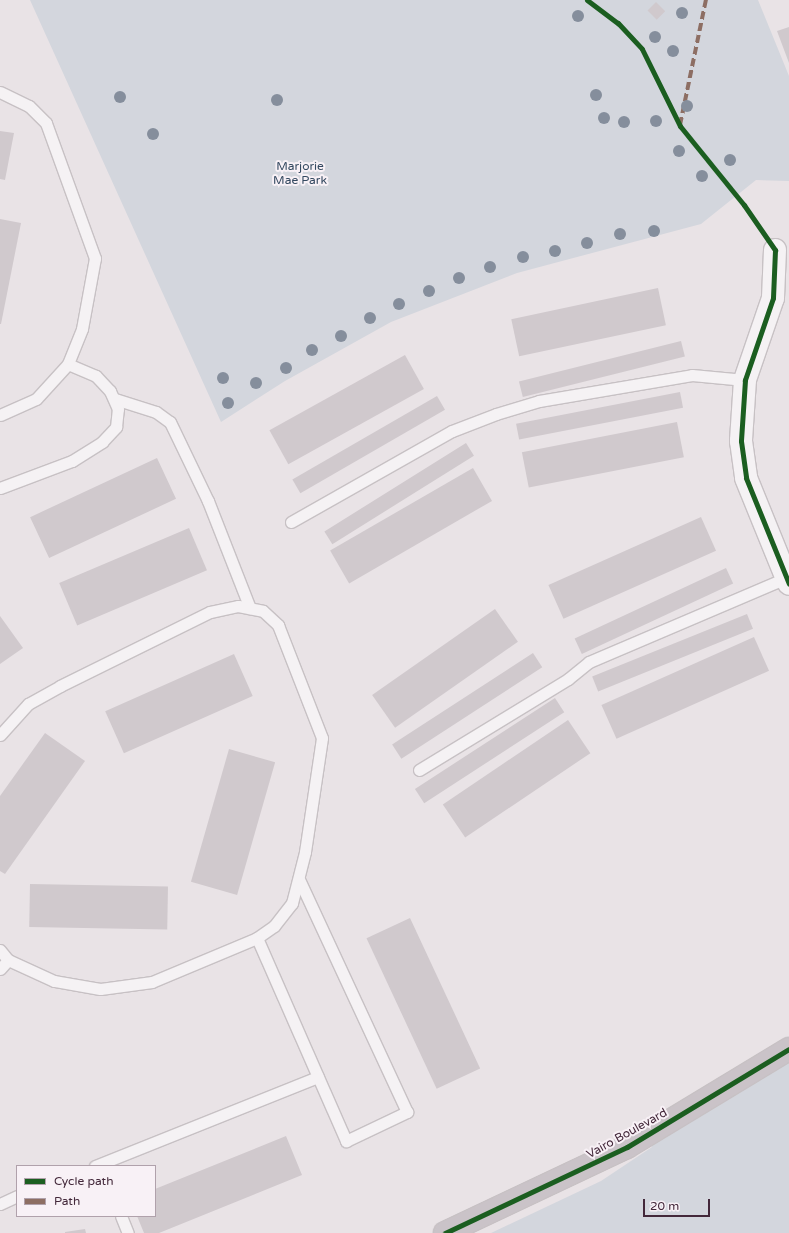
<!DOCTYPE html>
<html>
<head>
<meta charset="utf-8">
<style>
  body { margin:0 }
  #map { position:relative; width:789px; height:1233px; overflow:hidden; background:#e9e3e6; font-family:"Varela Round",sans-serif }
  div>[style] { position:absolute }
  .green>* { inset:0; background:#d3d6dd }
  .building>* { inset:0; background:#d0c9cd; transform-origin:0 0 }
  .roads { filter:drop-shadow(1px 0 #c7c1c4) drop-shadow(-1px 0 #c7c1c4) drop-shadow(0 1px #c7c1c4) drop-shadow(0 -1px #c7c1c4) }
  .lane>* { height:11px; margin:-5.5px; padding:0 5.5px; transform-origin:5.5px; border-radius:5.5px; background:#f5f2f4 }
  .street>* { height:22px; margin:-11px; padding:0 11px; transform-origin:11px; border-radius:11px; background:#f5f2f4 }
  .secondary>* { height:22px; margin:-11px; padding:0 11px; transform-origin:11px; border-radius:11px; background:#cac3c8 }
  .quiet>* { height:4px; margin-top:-2px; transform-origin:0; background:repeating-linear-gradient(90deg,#8d6e63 0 8px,transparent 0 12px) }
  .cycleway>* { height:5px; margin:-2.5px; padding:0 2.5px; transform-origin:2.5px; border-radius:2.5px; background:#1b5e20 }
  .trees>* { width:12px; height:12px; margin:-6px; border-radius:50%; background:#858e9c }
  span { translate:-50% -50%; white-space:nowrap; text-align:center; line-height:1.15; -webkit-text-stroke:4px #f8f1f6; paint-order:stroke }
  .park-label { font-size:12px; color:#344960 }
  .street-label { font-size:12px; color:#43283a }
  .legend { position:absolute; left:16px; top:1165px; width:140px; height:52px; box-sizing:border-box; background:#f8f1f6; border:1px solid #b0a1ab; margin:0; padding:5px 7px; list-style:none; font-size:12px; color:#43283a }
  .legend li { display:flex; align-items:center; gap:8px; height:20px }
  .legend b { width:20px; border:1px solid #b0a1ab }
  .scale { position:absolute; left:643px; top:1199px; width:67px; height:18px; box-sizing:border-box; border:2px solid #43283a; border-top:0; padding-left:5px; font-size:12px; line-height:14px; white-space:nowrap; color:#43283a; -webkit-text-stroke:3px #f8f1f6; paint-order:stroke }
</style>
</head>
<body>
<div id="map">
  <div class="green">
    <i style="clip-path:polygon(30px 0,758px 0,789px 76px,789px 181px,756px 180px,701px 224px,517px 273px,391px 322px,285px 381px,221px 422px)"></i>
    <i style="clip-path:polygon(789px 1043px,789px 1233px,491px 1233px,601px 1181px,652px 1147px,642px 1133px)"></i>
  </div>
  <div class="building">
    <i style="left:656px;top:2px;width:13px;height:12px;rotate:45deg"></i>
    <i style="clip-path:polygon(789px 27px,789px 63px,777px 31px)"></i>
    <i style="clip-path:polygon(0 131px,14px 133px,5px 180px,0 179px)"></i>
    <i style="clip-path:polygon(0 219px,21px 223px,1px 324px,0 324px)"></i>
    <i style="left:658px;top:288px;width:38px;height:150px;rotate:78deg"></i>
    <i style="left:681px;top:341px;width:16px;height:167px;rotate:76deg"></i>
    <i style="left:405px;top:355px;width:39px;height:155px;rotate:61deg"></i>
    <i style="left:680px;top:392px;width:16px;height:167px;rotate:79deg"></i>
    <i style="left:437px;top:396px;width:16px;height:167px;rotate:60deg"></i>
    <i style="left:677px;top:422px;width:36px;height:158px;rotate:79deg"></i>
    <i style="left:466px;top:443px;width:15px;height:167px;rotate:58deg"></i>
    <i style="left:157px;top:458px;width:45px;height:140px;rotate:65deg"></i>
    <i style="left:473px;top:468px;width:38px;height:165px;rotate:60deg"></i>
    <i style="left:701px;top:517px;width:37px;height:167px;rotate:66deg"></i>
    <i style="left:189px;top:528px;width:46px;height:141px;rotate:67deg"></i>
    <i style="left:726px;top:568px;width:17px;height:167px;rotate:65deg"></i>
    <i style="left:495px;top:609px;width:40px;height:150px;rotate:55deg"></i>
    <i style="left:747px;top:614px;width:16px;height:167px;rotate:68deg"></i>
    <i style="clip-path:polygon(0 616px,23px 648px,0 664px)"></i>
    <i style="left:754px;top:637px;width:37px;height:167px;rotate:66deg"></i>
    <i style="left:533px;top:653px;width:17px;height:168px;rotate:57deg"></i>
    <i style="left:234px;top:654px;width:46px;height:141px;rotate:66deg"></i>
    <i style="left:555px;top:698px;width:17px;height:167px;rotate:57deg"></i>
    <i style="left:568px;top:720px;width:40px;height:151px;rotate:56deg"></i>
    <i style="clip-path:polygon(45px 733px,85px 761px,5px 874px,0 871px,0 796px)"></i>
    <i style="left:229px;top:749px;width:48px;height:138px;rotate:16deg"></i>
    <i style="left:30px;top:884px;width:138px;height:43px;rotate:1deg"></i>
    <i style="left:410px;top:918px;width:166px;height:48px;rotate:65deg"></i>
    <i style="clip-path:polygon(286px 1136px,302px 1175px,159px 1233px,144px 1233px,137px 1216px,155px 1216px,155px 1189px)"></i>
    <i style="clip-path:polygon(85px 1229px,86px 1233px,65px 1233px,65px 1232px)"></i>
  </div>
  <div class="roads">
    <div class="lane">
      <i style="left:0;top:92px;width:32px;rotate:26deg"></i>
      <i style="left:29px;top:106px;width:24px;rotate:45deg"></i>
      <i style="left:46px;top:123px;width:144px;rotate:70.1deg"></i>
      <i style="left:95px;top:258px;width:72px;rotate:100.4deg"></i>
      <i style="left:82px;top:329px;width:38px;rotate:112deg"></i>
      <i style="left:68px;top:364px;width:47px;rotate:132.4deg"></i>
      <i style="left:36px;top:399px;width:39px;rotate:156deg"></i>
      <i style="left:115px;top:399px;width:43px;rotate:17.6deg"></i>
      <i style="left:156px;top:412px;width:17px;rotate:36deg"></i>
      <i style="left:170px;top:422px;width:88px;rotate:64.3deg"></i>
      <i style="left:208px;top:501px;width:115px;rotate:68.6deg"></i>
      <i style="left:0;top:488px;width:77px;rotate:-20.6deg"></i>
      <i style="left:72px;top:461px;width:36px;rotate:-32deg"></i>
      <i style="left:102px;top:442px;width:21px;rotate:-47deg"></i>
      <i style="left:116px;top:427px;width:18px;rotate:-84deg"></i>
      <i style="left:118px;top:409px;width:20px;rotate:-114deg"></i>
      <i style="left:110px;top:391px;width:21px;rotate:-133deg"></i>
      <i style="left:96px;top:376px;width:30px;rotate:-157deg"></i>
      <i style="left:291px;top:522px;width:185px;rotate:-29.5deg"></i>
      <i style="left:452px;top:431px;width:47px;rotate:-21.1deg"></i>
      <i style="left:496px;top:414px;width:45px;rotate:-16.8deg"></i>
      <i style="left:539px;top:401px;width:155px;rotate:-9.6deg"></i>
      <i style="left:692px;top:375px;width:53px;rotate:5.4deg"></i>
      <i style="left:0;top:735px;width:42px;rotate:-47.9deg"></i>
      <i style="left:28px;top:704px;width:37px;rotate:-29deg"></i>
      <i style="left:60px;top:686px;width:167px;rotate:-26.3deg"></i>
      <i style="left:210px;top:612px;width:29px;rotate:-12deg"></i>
      <i style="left:238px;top:606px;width:25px;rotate:11deg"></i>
      <i style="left:263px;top:611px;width:21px;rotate:43deg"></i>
      <i style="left:278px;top:625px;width:121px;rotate:68.7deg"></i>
      <i style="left:322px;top:738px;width:115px;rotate:98.5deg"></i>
      <i style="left:305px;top:852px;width:53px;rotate:104.3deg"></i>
      <i style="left:292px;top:903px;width:29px;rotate:128deg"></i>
      <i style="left:274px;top:926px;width:21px;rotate:145deg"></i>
      <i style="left:257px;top:938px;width:114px;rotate:157.3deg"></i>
      <i style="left:152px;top:982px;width:52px;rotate:172.3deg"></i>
      <i style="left:100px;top:989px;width:47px;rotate:-170.1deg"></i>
      <i style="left:54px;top:981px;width:51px;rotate:-155.5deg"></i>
      <i style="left:8px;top:960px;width:13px;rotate:-129deg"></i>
      <i style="left:419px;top:770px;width:175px;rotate:-31.4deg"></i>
      <i style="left:568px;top:679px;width:27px;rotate:-39deg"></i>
      <i style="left:589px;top:662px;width:214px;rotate:-23.1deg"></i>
      <i style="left:257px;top:938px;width:222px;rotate:66.3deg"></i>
      <i style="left:346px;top:1141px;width:68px;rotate:-25.4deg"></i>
      <i style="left:407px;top:1112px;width:257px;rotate:-114.9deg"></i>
      <i style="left:0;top:969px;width:12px;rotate:-48deg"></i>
      <i style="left:95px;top:1166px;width:240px;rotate:-21.8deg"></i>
      <i style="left:0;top:1204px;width:19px;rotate:-25deg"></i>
      <i style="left:121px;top:1216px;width:18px;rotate:68deg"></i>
    </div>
    <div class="street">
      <i style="left:775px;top:250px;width:48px;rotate:92.4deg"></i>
      <i style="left:773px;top:298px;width:87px;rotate:108.9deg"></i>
      <i style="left:745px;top:380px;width:61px;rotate:93.8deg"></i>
      <i style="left:741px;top:441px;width:37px;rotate:82deg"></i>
      <i style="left:746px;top:478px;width:114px;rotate:67.9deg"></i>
    </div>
    <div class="secondary">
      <i style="left:445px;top:1233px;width:201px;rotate:-25.3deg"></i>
      <i style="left:627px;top:1147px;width:189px;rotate:-31.2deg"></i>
    </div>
  </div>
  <div class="quiet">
    <i style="left:680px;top:125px;width:128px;rotate:-78.3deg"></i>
  </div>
  <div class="cycleway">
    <i style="left:587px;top:0;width:39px;rotate:37deg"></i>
    <i style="left:618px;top:23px;width:35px;rotate:47deg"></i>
    <i style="left:642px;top:49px;width:86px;rotate:63.7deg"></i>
    <i style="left:680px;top:126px;width:102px;rotate:51deg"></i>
    <i style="left:744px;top:205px;width:55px;rotate:55.4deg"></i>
    <i style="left:775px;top:250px;width:48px;rotate:92.4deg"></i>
    <i style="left:773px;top:298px;width:87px;rotate:108.9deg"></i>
    <i style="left:745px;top:380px;width:61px;rotate:93.8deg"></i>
    <i style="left:741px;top:441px;width:37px;rotate:82deg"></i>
    <i style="left:746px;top:478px;width:114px;rotate:67.9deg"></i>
    <i style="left:445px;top:1233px;width:201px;rotate:-25.3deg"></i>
    <i style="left:627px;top:1147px;width:189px;rotate:-31.2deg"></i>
  </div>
  <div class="trees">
    <i style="left:682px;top:13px"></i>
    <i style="left:578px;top:16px"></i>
    <i style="left:655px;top:37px"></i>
    <i style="left:673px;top:51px"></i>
    <i style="left:596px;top:95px"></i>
    <i style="left:120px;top:97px"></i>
    <i style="left:277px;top:100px"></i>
    <i style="left:687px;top:106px"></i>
    <i style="left:604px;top:118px"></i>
    <i style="left:656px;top:121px"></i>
    <i style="left:624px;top:122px"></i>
    <i style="left:153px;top:134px"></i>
    <i style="left:679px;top:151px"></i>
    <i style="left:730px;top:160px"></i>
    <i style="left:702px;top:176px"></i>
    <i style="left:654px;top:231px"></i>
    <i style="left:620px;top:234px"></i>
    <i style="left:587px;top:243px"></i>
    <i style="left:555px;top:251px"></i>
    <i style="left:523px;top:257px"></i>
    <i style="left:490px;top:267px"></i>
    <i style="left:459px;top:278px"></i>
    <i style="left:429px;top:291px"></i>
    <i style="left:399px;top:304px"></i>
    <i style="left:370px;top:318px"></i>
    <i style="left:341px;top:336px"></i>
    <i style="left:312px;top:350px"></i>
    <i style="left:286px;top:368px"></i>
    <i style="left:223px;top:378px"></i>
    <i style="left:256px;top:383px"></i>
    <i style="left:228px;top:403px"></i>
  </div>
  <div class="park-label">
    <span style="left:300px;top:174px">Marjorie<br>Mae Park</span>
  </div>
  <div class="street-label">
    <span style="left:627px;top:1134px;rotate:-29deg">Vairo Boulevard</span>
  </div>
  <ul class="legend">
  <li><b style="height:5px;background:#1b5e20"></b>Cycle path</li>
  <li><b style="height:5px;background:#8d6e63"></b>Path</li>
  </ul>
  <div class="scale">20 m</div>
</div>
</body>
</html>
